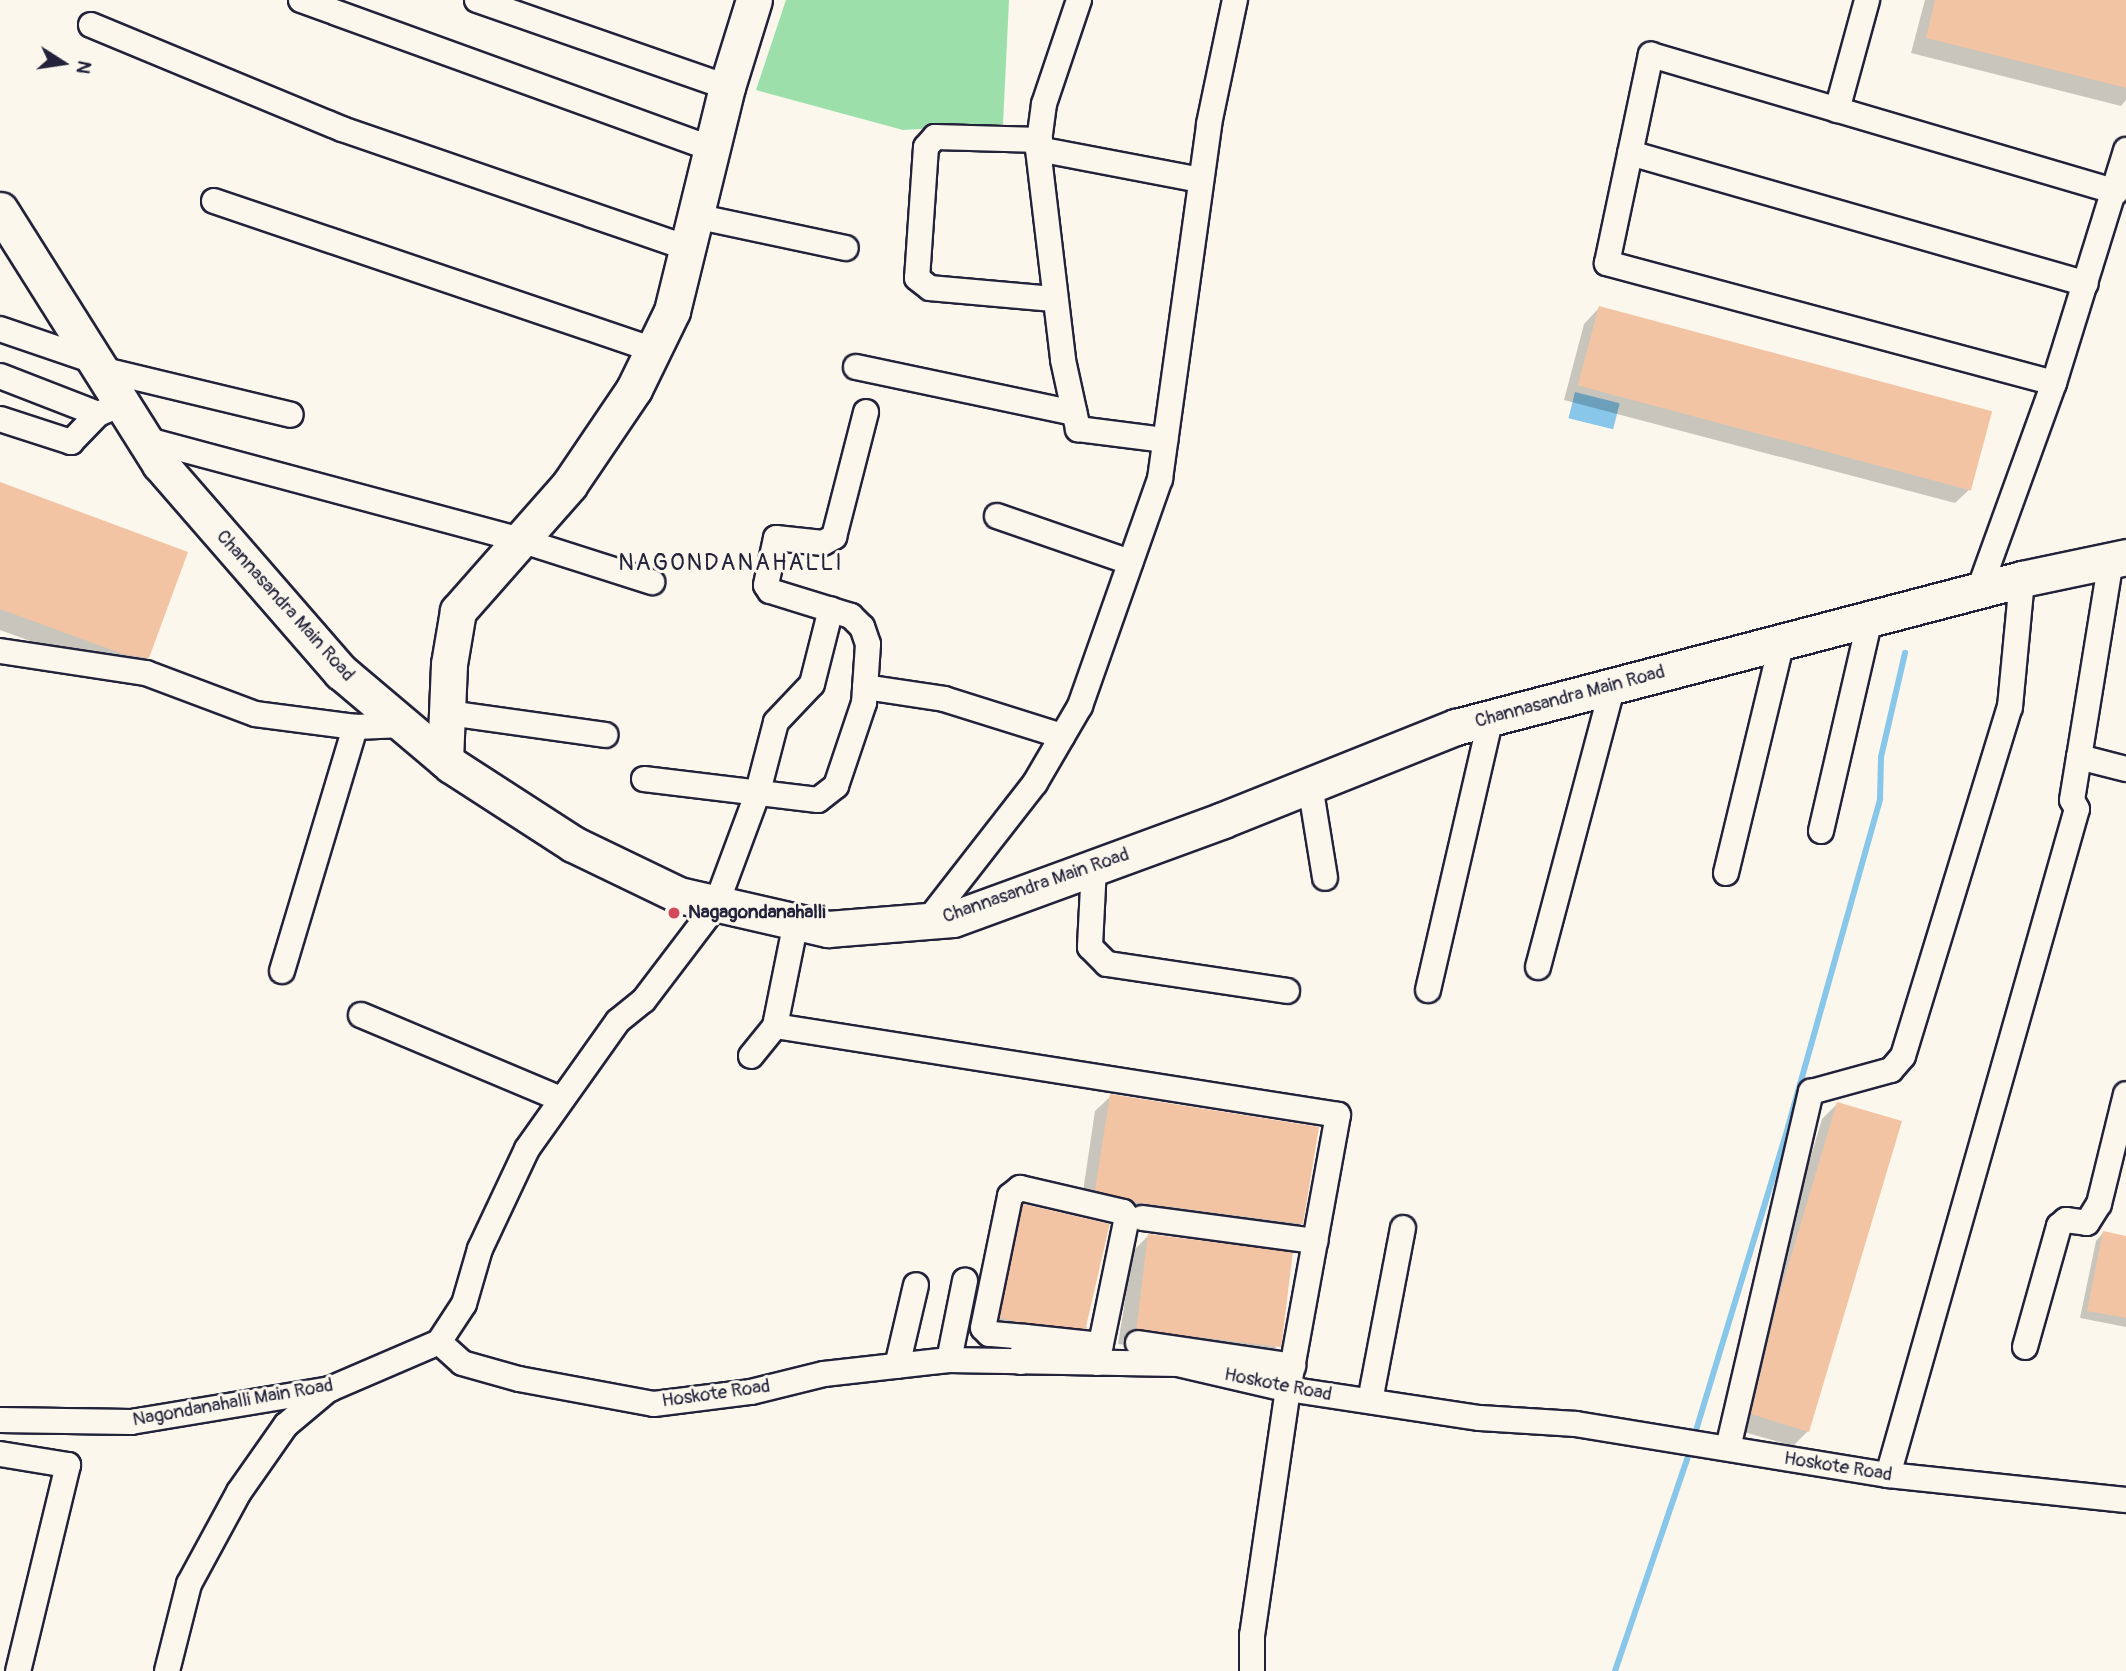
<!DOCTYPE html>
<html>
<head>
<meta charset="utf-8">
<style>
  body { margin:0 }
  #map { position:relative; width:2126px; height:1671px; overflow:hidden; background:#fbf7ec; font-family:Pangolin,sans-serif }
  div>[style] { position:absolute }
  .green>* { inset:0; background:#9ddfaa }
  .water>* { inset:0; background:#88c7e9; transform-origin:0 0 }
  .shadow>* { inset:0; background:#0003 }
  .stream>* { height:6px; margin:-3px; padding:0 3px; transform-origin:3px; border-radius:3px; background:#88c7e9 }
  .building>* { inset:0; background:#f3c4a3; transform-origin:0 0 }
  .roads { filter:drop-shadow(2px 0 #22223b) drop-shadow(-2px 0 #22223b) drop-shadow(0 2px #22223b) drop-shadow(0 -2px #22223b) }
  .street>* { height:24px; margin:-12px; padding:0 12px; transform-origin:12px; border-radius:12px; background:#fbf7ec }
  .secondary>* { height:35px; margin:-17.5px; padding:0 17.5px; transform-origin:17.5px; border-radius:17.5px; background:#fbf7ec }
  .dots>* { width:19px; height:19px; translate:-50% -50%; box-sizing:border-box; border:4px solid #fbf7ec; border-radius:50% }
  span { translate:-50% -50%; white-space:nowrap; text-align:center; line-height:1.15; -webkit-text-stroke:6px #fbf7ec; paint-order:stroke }
  .street-label { font-size:19px; color:#22223b }
  .poi-label { font-size:19px; color:#22223b; font-weight:700 }
  .left { translate:0 -50%; text-align:left }
  .quarter-label { font-size:23px; color:#22223b; letter-spacing:2px }
  .north { position:absolute; left:28px; top:28px; width:70px; height:70px; -webkit-text-stroke:5px #fbf7ec; paint-order:stroke; rotate:102deg; font-size:19px; font-weight:700; line-height:28px; text-align:center; color:#22223b }
  .north::after { content:''; display:block; margin:auto; width:24px; height:32px; background:#22223b; clip-path:polygon(50% 0,100% 100%,50% 72%,0 100%) }
</style>
</head>
<body>
<div id="map">
  <div class="green">
    <i style="clip-path:polygon(786px 0,1009px 0,1003px 124px,903px 130px,756px 90px)"></i>
  </div>
  <div class="water">
    <i style="left:1575px;top:392px;width:46px;height:27px;rotate:14deg"></i>
  </div>
  <div class="shadow">
    <i style="clip-path:polygon(1925px 0,2126px 0,2126px 100px,2121px 106px,1911px 53px)"></i>
    <i style="clip-path:polygon(1599px 308px,1971px 488px,1955px 503px,1564px 400px,1584px 324px)"></i>
    <i style="clip-path:polygon(0 484px,148px 658px,132px 673px,107px 669px,0 630px)"></i>
    <i style="clip-path:polygon(1111px 1096px,1301px 1224px,1286px 1239px,1081px 1205px,1095px 1111px)"></i>
    <i style="clip-path:polygon(1837px 1104px,1808px 1431px,1793px 1446px,1737px 1430px,1763px 1317px,1822px 1119px)"></i>
    <i style="clip-path:polygon(1024px 1206px,1087px 1328px,1072px 1343px,986px 1333px,1009px 1222px)"></i>
    <i style="clip-path:polygon(2103px 1233px,2126px 1237px,2126px 1327px,2080px 1318px,2096px 1241px)"></i>
    <i style="clip-path:polygon(1148px 1236px,1277px 1348px,1262px 1363px,1118px 1344px,1133px 1251px)"></i>
  </div>
  <div class="stream">
    <i style="left:1694px;top:1437px;width:324px;rotate:-73.1deg"></i>
    <i style="left:1788px;top:1127px;width:341px;rotate:-74.3deg"></i>
    <i style="left:1880px;top:799px;width:42px;rotate:-88.6deg"></i>
    <i style="left:1881px;top:757px;width:107px;rotate:-77deg"></i>
    <i style="left:1615px;top:1671px;width:236px;rotate:-71.2deg"></i>
  </div>
  <div class="building">
    <i style="clip-path:polygon(1935px 0,2126px 0,2126px 88px,1926px 38px)"></i>
    <i style="left:1599px;top:306px;width:407px;height:82px;rotate:15deg"></i>
    <i style="clip-path:polygon(0 482px,188px 552px,149px 658px,123px 654px,0 609px)"></i>
    <i style="clip-path:polygon(1110px 1094px,1319px 1127px,1303px 1224px,1133px 1202px,1095px 1190px)"></i>
    <i style="clip-path:polygon(1837px 1102px,1902px 1121px,1809px 1432px,1751px 1414px,1778px 1300px)"></i>
    <i style="left:1023px;top:1204px;width:89px;height:116px;rotate:13deg"></i>
    <i style="clip-path:polygon(2103px 1231px,2126px 1236px,2126px 1318px,2087px 1311px)"></i>
    <i style="left:1148px;top:1234px;width:146px;height:96px;rotate:7deg"></i>
  </div>
  <div class="roads">
    <div class="street">
      <i style="left:301px;top:0;width:437px;rotate:19.9deg"></i>
      <i style="left:477px;top:0;width:265px;rotate:19.2deg"></i>
      <i style="left:1079px;top:0;width:110px;rotate:108.6deg"></i>
      <i style="left:1044px;top:104px;width:45px;rotate:97.6deg"></i>
      <i style="left:1038px;top:149px;width:212px;rotate:83.2deg"></i>
      <i style="left:1063px;top:360px;width:71px;rotate:77.7deg"></i>
      <i style="left:1078px;top:429px;width:88px;rotate:7.2deg"></i>
      <i style="left:91px;top:25px;width:272px;rotate:22.5deg"></i>
      <i style="left:342px;top:129px;width:365px;rotate:19deg"></i>
      <i style="left:1837px;top:110px;width:114px;rotate:-74.7deg"></i>
      <i style="left:1040px;top:140px;width:105px;rotate:-178.4deg"></i>
      <i style="left:935px;top:137px;width:13px;rotate:132deg"></i>
      <i style="left:926px;top:147px;width:131px;rotate:93.9deg"></i>
      <i style="left:917px;top:278px;width:16px;rotate:38deg"></i>
      <i style="left:930px;top:288px;width:123px;rotate:5.1deg"></i>
      <i style="left:1038px;top:149px;width:166px;rotate:10.8deg"></i>
      <i style="left:1630px;top:153px;width:474px;rotate:16deg"></i>
      <i style="left:214px;top:201px;width:464px;rotate:18.7deg"></i>
      <i style="left:695px;top:216px;width:154px;rotate:12deg"></i>
      <i style="left:0;top:329px;width:99px;rotate:18.8deg"></i>
      <i style="left:856px;top:367px;width:223px;rotate:11.9deg"></i>
      <i style="left:100px;top:369px;width:196px;rotate:13.5deg"></i>
      <i style="left:0;top:376px;width:105px;rotate:21.2deg"></i>
      <i style="left:2054px;top:383px;width:463px;rotate:-165deg"></i>
      <i style="left:1607px;top:263px;width:213px;rotate:-78.1deg"></i>
      <i style="left:1651px;top:55px;width:485px;rotate:16.4deg"></i>
      <i style="left:0;top:419px;width:75px;rotate:17.9deg"></i>
      <i style="left:71px;top:442px;width:39px;rotate:-46deg"></i>
      <i style="left:98px;top:414px;width:26px;rotate:-23deg"></i>
      <i style="left:144px;top:439px;width:386px;rotate:15deg"></i>
      <i style="left:517px;top:539px;width:142px;rotate:17.7deg"></i>
      <i style="left:997px;top:516px;width:141px;rotate:19.1deg"></i>
      <i style="left:2111px;top:560px;width:200px;rotate:99.2deg"></i>
      <i style="left:2079px;top:757px;width:49px;rotate:14.3deg"></i>
      <i style="left:1979px;top:590px;width:220px;rotate:-70.1deg"></i>
      <i style="left:2054px;top:383px;width:244px;rotate:-72.8deg"></i>
      <i style="left:0;top:651px;width:148px;rotate:8.6deg"></i>
      <i style="left:146px;top:673px;width:116px;rotate:20.6deg"></i>
      <i style="left:255px;top:714px;width:101px;rotate:7.4deg"></i>
      <i style="left:355px;top:727px;width:49px;rotate:-2.3deg"></i>
      <i style="left:865px;top:687px;width:80px;rotate:8.6deg"></i>
      <i style="left:944px;top:699px;width:124px;rotate:17.4deg"></i>
      <i style="left:449px;top:713px;width:158px;rotate:8deg"></i>
      <i style="left:644px;top:779px;width:175px;rotate:6.9deg"></i>
      <i style="left:818px;top:800px;width:23px;rotate:-38deg"></i>
      <i style="left:836px;top:786px;width:88px;rotate:-71.4deg"></i>
      <i style="left:864px;top:703px;width:59px;rotate:-86.1deg"></i>
      <i style="left:868px;top:644px;width:18px;rotate:-109deg"></i>
      <i style="left:862px;top:627px;width:16px;rotate:-135deg"></i>
      <i style="left:851px;top:616px;width:85px;rotate:-162.8deg"></i>
      <i style="left:770px;top:591px;width:7px;rotate:-124deg"></i>
      <i style="left:766px;top:585px;width:48px;rotate:-78deg"></i>
      <i style="left:776px;top:538px;width:47px;rotate:6.1deg"></i>
      <i style="left:823px;top:543px;width:13px;rotate:-29deg"></i>
      <i style="left:834px;top:537px;width:129px;rotate:-75.6deg"></i>
      <i style="left:1310px;top:785px;width:94px;rotate:80.8deg"></i>
      <i style="left:1821px;top:831px;width:218px;rotate:-77deg"></i>
      <i style="left:1094px;top:867px;width:80px;rotate:92.9deg"></i>
      <i style="left:1090px;top:947px;width:24px;rotate:45deg"></i>
      <i style="left:1107px;top:964px;width:182px;rotate:8.5deg"></i>
      <i style="left:1726px;top:873px;width:238px;rotate:-76.4deg"></i>
      <i style="left:926px;top:923px;width:177px;rotate:-52.1deg"></i>
      <i style="left:1035px;top:783px;width:89px;rotate:-59.7deg"></i>
      <i style="left:1080px;top:706px;width:241px;rotate:-70.6deg"></i>
      <i style="left:1160px;top:479px;width:358px;rotate:-82.1deg"></i>
      <i style="left:1209px;top:124px;width:127px;rotate:-78.2deg"></i>
      <i style="left:1538px;top:967px;width:291px;rotate:-75.1deg"></i>
      <i style="left:282px;top:971px;width:255px;rotate:-73.3deg"></i>
      <i style="left:1428px;top:990px;width:279px;rotate:-77deg"></i>
      <i style="left:361px;top:1015px;width:217px;rotate:22.8deg"></i>
      <i style="left:775px;top:1026px;width:570px;rotate:8.98deg"></i>
      <i style="left:1338px;top:1115px;width:279px;rotate:100.3deg"></i>
      <i style="left:1288px;top:1389px;width:249px;rotate:98.3deg"></i>
      <i style="left:1252px;top:1635px;width:36px;rotate:90deg"></i>
      <i style="left:751px;top:1056px;width:38px;rotate:-51deg"></i>
      <i style="left:775px;top:1026px;width:106px;rotate:-78.6deg"></i>
      <i style="left:1142px;top:1218px;width:175px;rotate:7.6deg"></i>
      <i style="left:1026px;top:1337px;width:75px;rotate:6.1deg"></i>
      <i style="left:439px;top:1342px;width:31px;rotate:42deg"></i>
      <i style="left:462px;top:1363px;width:59px;rotate:15.7deg"></i>
      <i style="left:519px;top:1379px;width:137px;rotate:10.5deg"></i>
      <i style="left:654px;top:1404px;width:98px;rotate:-7.1deg"></i>
      <i style="left:751px;top:1392px;width:75px;rotate:-13.9deg"></i>
      <i style="left:824px;top:1374px;width:126px;rotate:-6.4deg"></i>
      <i style="left:949px;top:1360px;width:229px;rotate:1deg"></i>
      <i style="left:1178px;top:1364px;width:106px;rotate:13.1deg"></i>
      <i style="left:1281px;top:1388px;width:201px;rotate:8.6deg"></i>
      <i style="left:1480px;top:1418px;width:96px;rotate:3.6deg"></i>
      <i style="left:1576px;top:1424px;width:316px;rotate:9.3deg"></i>
      <i style="left:1888px;top:1475px;width:239px;rotate:6deg"></i>
      <i style="left:1138px;top:1343px;width:157px;rotate:8.4deg"></i>
      <i style="left:2025px;top:1347px;width:126px;rotate:-74.3deg"></i>
      <i style="left:2059px;top:1226px;width:9px;rotate:-41deg"></i>
      <i style="left:2066px;top:1220px;width:21px;rotate:8deg"></i>
      <i style="left:2087px;top:1223px;width:22px;rotate:-58deg"></i>
      <i style="left:2099px;top:1204px;width:113px;rotate:-76.2deg"></i>
      <i style="left:949px;top:1360px;width:81px;rotate:-78.6deg"></i>
      <i style="left:1021px;top:1362px;width:25px;rotate:-79deg"></i>
      <i style="left:1026px;top:1337px;width:37px;rotate:-175deg"></i>
      <i style="left:989px;top:1334px;width:8px;rotate:-135deg"></i>
      <i style="left:983px;top:1328px;width:135px;rotate:-78.4deg"></i>
      <i style="left:1010px;top:1196px;width:13px;rotate:-39deg"></i>
      <i style="left:1020px;top:1188px;width:106px;rotate:13.1deg"></i>
      <i style="left:1123px;top:1212px;width:6px;rotate:51deg"></i>
      <i style="left:1127px;top:1217px;width:149px;rotate:101.6deg"></i>
      <i style="left:897px;top:1366px;width:83px;rotate:-76.8deg"></i>
      <i style="left:1370px;top:1401px;width:176px;rotate:-79.2deg"></i>
      <i style="left:0;top:1420px;width:131px;rotate:0.9deg"></i>
      <i style="left:131px;top:1422px;width:202px;rotate:-9.4deg"></i>
      <i style="left:330px;top:1389px;width:119px;rotate:-23.3deg"></i>
      <i style="left:439px;top:1342px;width:45px;rotate:-56.7deg"></i>
      <i style="left:464px;top:1304px;width:57px;rotate:-73.8deg"></i>
      <i style="left:480px;top:1249px;width:110px;rotate:-64.8deg"></i>
      <i style="left:527px;top:1149px;width:157px;rotate:-54.6deg"></i>
      <i style="left:618px;top:1021px;width:33px;rotate:-39deg"></i>
      <i style="left:644px;top:1000px;width:119px;rotate:-52.8deg"></i>
      <i style="left:716px;top:905px;width:117px;rotate:-69.6deg"></i>
      <i style="left:757px;top:795px;width:75px;rotate:-75.4deg"></i>
      <i style="left:776px;top:722px;width:52px;rotate:-46.5deg"></i>
      <i style="left:812px;top:684px;width:77px;rotate:-75.8deg"></i>
      <i style="left:1728px;top:1448px;width:366px;rotate:-76.9deg"></i>
      <i style="left:1811px;top:1092px;width:83px;rotate:-15.4deg"></i>
      <i style="left:1891px;top:1070px;width:18px;rotate:-49deg"></i>
      <i style="left:1903px;top:1056px;width:365px;rotate:-73deg"></i>
      <i style="left:2010px;top:707px;width:129px;rotate:-84.6deg"></i>
      <i style="left:0;top:1454px;width:69px;rotate:9.2deg"></i>
      <i style="left:68px;top:1465px;width:212px;rotate:103.6deg"></i>
      <i style="left:1888px;top:1475px;width:692px;rotate:-74.16deg"></i>
      <i style="left:2077px;top:809px;width:10px;rotate:-119deg"></i>
      <i style="left:2072px;top:800px;width:44px;rotate:-80.8deg"></i>
      <i style="left:167px;top:1671px;width:90px;rotate:-75.8deg"></i>
      <i style="left:189px;top:1584px;width:105px;rotate:-61.5deg"></i>
      <i style="left:239px;top:1492px;width:82px;rotate:-55deg"></i>
      <i style="left:286px;top:1425px;width:56px;rotate:-39.9deg"></i>
    </div>
    <div class="secondary">
      <i style="left:0;top:210px;width:300px;rotate:57.8deg"></i>
      <i style="left:160px;top:464px;width:276px;rotate:49deg"></i>
      <i style="left:341px;top:672px;width:144px;rotate:40.2deg"></i>
      <i style="left:451px;top:765px;width:145px;rotate:32.9deg"></i>
      <i style="left:573px;top:844px;width:118px;rotate:25.7deg"></i>
      <i style="left:679px;top:895px;width:153px;rotate:12.9deg"></i>
      <i style="left:828px;top:929px;width:125px;rotate:-4.6deg"></i>
      <i style="left:953px;top:919px;width:288px;rotate:-20.1deg"></i>
      <i style="left:1223px;top:820px;width:251px;rotate:-21.8deg"></i>
      <i style="left:1456px;top:727px;width:585px;rotate:-14.65deg"></i>
      <i style="left:2022px;top:579px;width:106px;rotate:-11.9deg"></i>
      <i style="left:445px;top:760px;width:96px;rotate:-87.6deg"></i>
      <i style="left:449px;top:664px;width:54px;rotate:-80.4deg"></i>
      <i style="left:458px;top:611px;width:168px;rotate:-48.6deg"></i>
      <i style="left:569px;top:485px;width:116px;rotate:-55.9deg"></i>
      <i style="left:634px;top:389px;width:87px;rotate:-64deg"></i>
      <i style="left:672px;top:311px;width:231px;rotate:-76.2deg"></i>
      <i style="left:727px;top:87px;width:91px;rotate:-72.8deg"></i>
    </div>
  </div>
  <div class="dots">
    <i style="left:674px;top:913px;background:#d1495b"></i>
  </div>
  <div class="street-label">
    <span style="left:285px;top:606px;rotate:48deg">Channasandra Main Road</span>
    <span style="left:1570px;top:697px;rotate:-15deg">Channasandra Main Road</span>
    <span style="left:1036px;top:886px;rotate:-19deg">Channasandra Main Road</span>
    <span style="left:1278px;top:1385px;rotate:11deg">Hoskote Road</span>
    <span style="left:716px;top:1394px;rotate:-8deg">Hoskote Road</span>
    <span style="left:233px;top:1403px;rotate:-10deg">Nagondanahalli Main Road</span>
    <span style="left:1838px;top:1467px;rotate:9deg">Hoskote Road</span>
  </div>
  <div class="poi-label">
    <span class="left" style="left:688px;top:913px">Nagagondanahalli</span>
  </div>
  <div class="quarter-label">
    <span style="left:731px;top:563px">NAGONDANAHALLI</span>
  </div>
  <div class="north">N</div>
</div>
</body>
</html>
